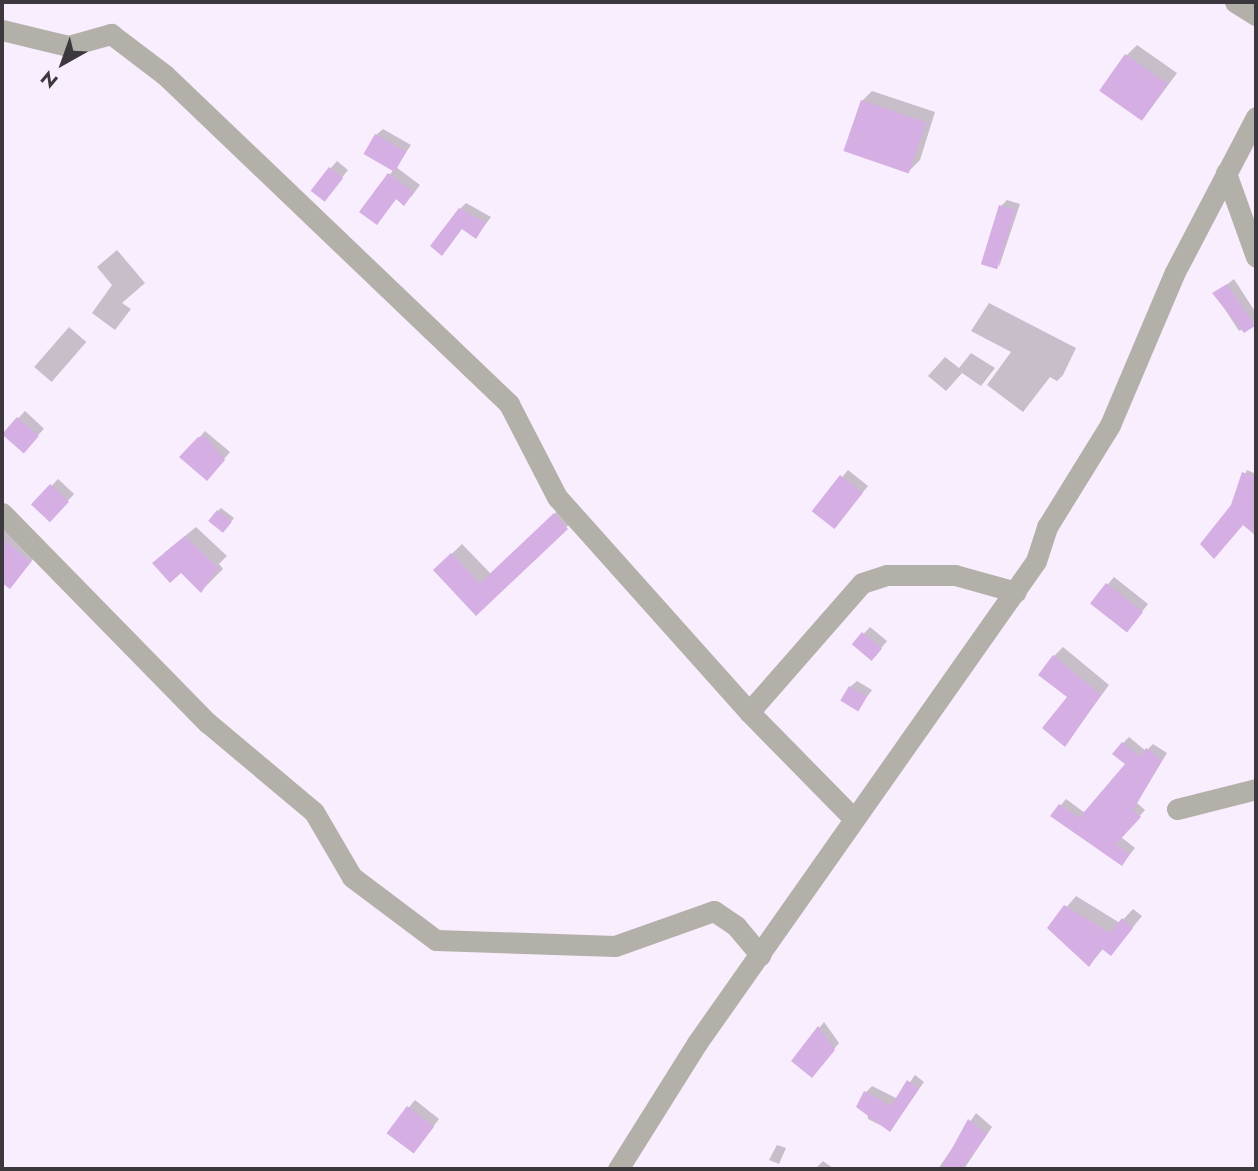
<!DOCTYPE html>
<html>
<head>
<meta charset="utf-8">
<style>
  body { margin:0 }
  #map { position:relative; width:1258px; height:1171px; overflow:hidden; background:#f9eefd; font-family:Jost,sans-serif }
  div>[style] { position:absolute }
  .shadow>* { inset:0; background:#0003; transform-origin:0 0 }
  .building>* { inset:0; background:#d5aee4; transform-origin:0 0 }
  .minor>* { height:21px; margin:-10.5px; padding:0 10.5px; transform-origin:10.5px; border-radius:10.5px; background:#b2b0a9 }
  span { translate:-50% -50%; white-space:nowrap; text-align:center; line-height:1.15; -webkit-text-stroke:5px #f9eefd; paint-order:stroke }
  .frame { position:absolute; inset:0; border:4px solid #3c383d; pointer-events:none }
  .north { position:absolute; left:28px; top:28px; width:70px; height:70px; -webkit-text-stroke:5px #f9eefd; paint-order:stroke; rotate:220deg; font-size:19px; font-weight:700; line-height:28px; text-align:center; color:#3c383d }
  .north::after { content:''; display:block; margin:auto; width:24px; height:32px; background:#3c383d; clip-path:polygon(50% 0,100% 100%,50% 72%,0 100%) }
</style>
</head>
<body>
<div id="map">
  <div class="shadow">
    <i style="clip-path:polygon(1137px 45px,1177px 73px,1143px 119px,1127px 55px)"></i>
    <i style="clip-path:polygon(872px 91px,935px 112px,920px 160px,909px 171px,862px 101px)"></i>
    <i style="clip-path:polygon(383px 129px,411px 145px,396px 167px,420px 185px,411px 197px,397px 198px,377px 223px,362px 212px,394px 169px,376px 135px)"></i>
    <i style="clip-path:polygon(337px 161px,348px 170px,330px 193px,312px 190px)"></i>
    <i style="clip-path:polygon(1007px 200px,1020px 204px,999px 267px,1001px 206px)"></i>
    <i style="clip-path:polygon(466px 203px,491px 217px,476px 237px,460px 209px)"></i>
    <i style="clip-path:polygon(117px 250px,145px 283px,122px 303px,131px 309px,115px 330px,92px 313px,112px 285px,97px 267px)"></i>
    <i style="clip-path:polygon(1234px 279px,1256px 313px,1256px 322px,1239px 331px,1215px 294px)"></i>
    <i style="clip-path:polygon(989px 303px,1076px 348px,1063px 375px,1057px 381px,1050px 377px,1023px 412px,987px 385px,1011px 352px,971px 331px)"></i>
    <i style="left:69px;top:327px;width:23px;height:53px;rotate:41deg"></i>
    <i style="clip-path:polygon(971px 353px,995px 368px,981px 386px,962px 373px,946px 391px,928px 376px,945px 357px,959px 368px)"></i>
    <i style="left:25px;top:411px;width:26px;height:31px;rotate:43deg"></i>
    <i style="clip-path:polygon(205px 431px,230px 452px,213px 472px,199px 438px)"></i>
    <i style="clip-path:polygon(848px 470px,868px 486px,840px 520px,814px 511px)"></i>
    <i style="clip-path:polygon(1247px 470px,1256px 474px,1256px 522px,1250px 528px,1232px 506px)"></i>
    <i style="left:58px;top:479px;width:22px;height:35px;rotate:43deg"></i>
    <i style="clip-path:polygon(565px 504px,577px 517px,476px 613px,435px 570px,462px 544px,491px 574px)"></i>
    <i style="clip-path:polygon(221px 508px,234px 518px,226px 528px,218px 511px)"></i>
    <i style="clip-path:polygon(2px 520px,40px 551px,10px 587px,2px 580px)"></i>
    <i style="clip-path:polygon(196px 527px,227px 556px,219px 564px,223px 569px,201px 591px,164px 553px)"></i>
    <i style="clip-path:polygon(1114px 577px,1148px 604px,1133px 623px,1092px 603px)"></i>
    <i style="clip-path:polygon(870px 627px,887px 641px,878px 652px,854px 644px)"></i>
    <i style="clip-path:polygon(1063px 647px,1109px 685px,1065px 745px,1070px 697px,1054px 656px)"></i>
    <i style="clip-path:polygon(857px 681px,872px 690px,857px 710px,850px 687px)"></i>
    <i style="clip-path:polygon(1129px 737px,1146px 751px,1153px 744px,1167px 753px,1137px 803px,1145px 810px,1121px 837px,1135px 848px,1122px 864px,1053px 815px,1066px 799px,1085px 813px,1127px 763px,1123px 743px)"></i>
    <i style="clip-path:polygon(1076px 896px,1120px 923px,1133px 909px,1142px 916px,1111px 954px,1104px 948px,1089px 965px,1049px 928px)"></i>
    <i style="clip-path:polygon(824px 1022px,839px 1043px,817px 1070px,793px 1061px)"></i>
    <i style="clip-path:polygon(915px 1075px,924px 1082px,890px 1130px,868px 1119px,866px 1092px,872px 1086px,898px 1099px)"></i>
    <i style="clip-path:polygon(415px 1100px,439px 1119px,420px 1144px,389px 1132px)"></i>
    <i style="clip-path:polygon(976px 1113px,992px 1127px,964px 1169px,938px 1169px)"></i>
    <i style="clip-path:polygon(777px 1145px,786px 1148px,779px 1164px,769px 1160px)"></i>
    <i style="clip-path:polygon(823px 1161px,834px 1169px,815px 1169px)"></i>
  </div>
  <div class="building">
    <i style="left:1125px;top:54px;width:52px;height:45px;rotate:35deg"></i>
    <i style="left:861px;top:100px;width:69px;height:54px;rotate:19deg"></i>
    <i style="left:375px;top:134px;width:36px;height:23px;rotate:30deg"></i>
    <i style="left:329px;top:167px;width:18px;height:30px;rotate:38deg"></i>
    <i style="clip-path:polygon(388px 173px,414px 192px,404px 206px,396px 199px,377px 225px,359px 212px)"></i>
    <i style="left:999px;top:205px;width:17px;height:62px;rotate:17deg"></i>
    <i style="clip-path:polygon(459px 208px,486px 223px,476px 239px,462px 229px,442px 256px,430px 246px)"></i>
    <i style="clip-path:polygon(1227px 284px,1255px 326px,1244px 333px,1212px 293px)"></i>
    <i style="left:17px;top:417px;width:29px;height:23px;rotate:41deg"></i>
    <i style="clip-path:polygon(198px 437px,206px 437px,225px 460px,207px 481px,179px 457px)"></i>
    <i style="clip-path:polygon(1242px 472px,1256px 477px,1256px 536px,1243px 525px,1214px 559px,1200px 544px,1231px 505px)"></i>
    <i style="left:840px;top:475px;width:29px;height:46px;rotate:38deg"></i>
    <i style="left:50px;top:484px;width:26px;height:28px;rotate:43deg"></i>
    <i style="left:217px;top:510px;width:19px;height:14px;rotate:39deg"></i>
    <i style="clip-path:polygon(554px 513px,568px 529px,476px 616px,433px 570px,451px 553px,480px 583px)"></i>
    <i style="clip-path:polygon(185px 536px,218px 568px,201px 593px,181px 573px,170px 583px,152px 563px)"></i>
    <i style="clip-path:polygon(2px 538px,31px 562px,10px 589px,2px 583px)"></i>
    <i style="left:1106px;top:583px;width:47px;height:26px;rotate:38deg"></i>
    <i style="left:862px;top:632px;width:26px;height:16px;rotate:40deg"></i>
    <i style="clip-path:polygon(1053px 655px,1101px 695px,1065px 747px,1042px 728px,1067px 697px,1038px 675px)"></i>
    <i style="left:849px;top:686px;width:21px;height:17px;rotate:31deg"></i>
    <i style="clip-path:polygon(1122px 742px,1140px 757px,1146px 748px,1162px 760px,1133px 810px,1141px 817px,1116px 844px,1130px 854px,1122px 866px,1050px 816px,1059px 804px,1079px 818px,1125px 764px,1112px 754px)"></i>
    <i style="clip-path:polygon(1064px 905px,1110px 933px,1122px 918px,1133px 928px,1111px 956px,1102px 949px,1089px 967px,1047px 928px)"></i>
    <i style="clip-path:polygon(818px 1026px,835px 1050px,812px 1078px,791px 1061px)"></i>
    <i style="clip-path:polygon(907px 1080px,919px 1089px,890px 1132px,856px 1107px,864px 1091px,891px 1106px)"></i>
    <i style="left:407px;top:1106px;width:34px;height:34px;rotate:37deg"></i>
    <i style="clip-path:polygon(968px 1119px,987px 1134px,962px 1169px,941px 1169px)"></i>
  </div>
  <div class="minor">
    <i style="left:1235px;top:2px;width:25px;rotate:32deg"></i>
    <i style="left:2px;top:30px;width:68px;rotate:13.6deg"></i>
    <i style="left:68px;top:46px;width:45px;rotate:-15.6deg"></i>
    <i style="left:111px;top:34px;width:68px;rotate:37.2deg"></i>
    <i style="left:165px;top:75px;width:476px;rotate:43.7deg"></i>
    <i style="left:509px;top:404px;width:105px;rotate:62.7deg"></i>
    <i style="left:557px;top:497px;width:288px;rotate:48.2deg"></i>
    <i style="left:749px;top:712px;width:148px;rotate:45.5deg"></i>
    <i style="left:1226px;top:173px;width:89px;rotate:70.3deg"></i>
    <i style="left:2px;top:513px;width:294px;rotate:45.6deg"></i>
    <i style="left:208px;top:723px;width:138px;rotate:40deg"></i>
    <i style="left:314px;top:812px;width:75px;rotate:59.7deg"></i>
    <i style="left:352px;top:877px;width:105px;rotate:36.9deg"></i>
    <i style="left:436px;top:940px;width:179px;rotate:1.9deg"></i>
    <i style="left:615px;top:946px;width:105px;rotate:-19.5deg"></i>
    <i style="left:714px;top:911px;width:27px;rotate:34deg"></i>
    <i style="left:736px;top:926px;width:38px;rotate:50deg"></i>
    <i style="left:749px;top:712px;width:171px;rotate:-48.8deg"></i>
    <i style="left:862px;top:583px;width:26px;rotate:-18deg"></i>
    <i style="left:887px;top:575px;width:68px"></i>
    <i style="left:955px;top:575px;width:63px;rotate:15.6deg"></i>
    <i style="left:1177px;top:809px;width:81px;rotate:-14.2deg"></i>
    <i style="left:618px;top:1169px;width:149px;rotate:-57.9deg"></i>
    <i style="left:697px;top:1043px;width:589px;rotate:-54.88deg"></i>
    <i style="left:1036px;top:561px;width:36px;rotate:-72deg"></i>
    <i style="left:1047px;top:527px;width:120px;rotate:-58.3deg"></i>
    <i style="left:1110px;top:425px;width:166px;rotate:-67deg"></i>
    <i style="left:1175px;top:272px;width:175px;rotate:-62.4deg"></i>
  </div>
  <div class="frame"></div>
  <div class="north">N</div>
</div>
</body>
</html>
